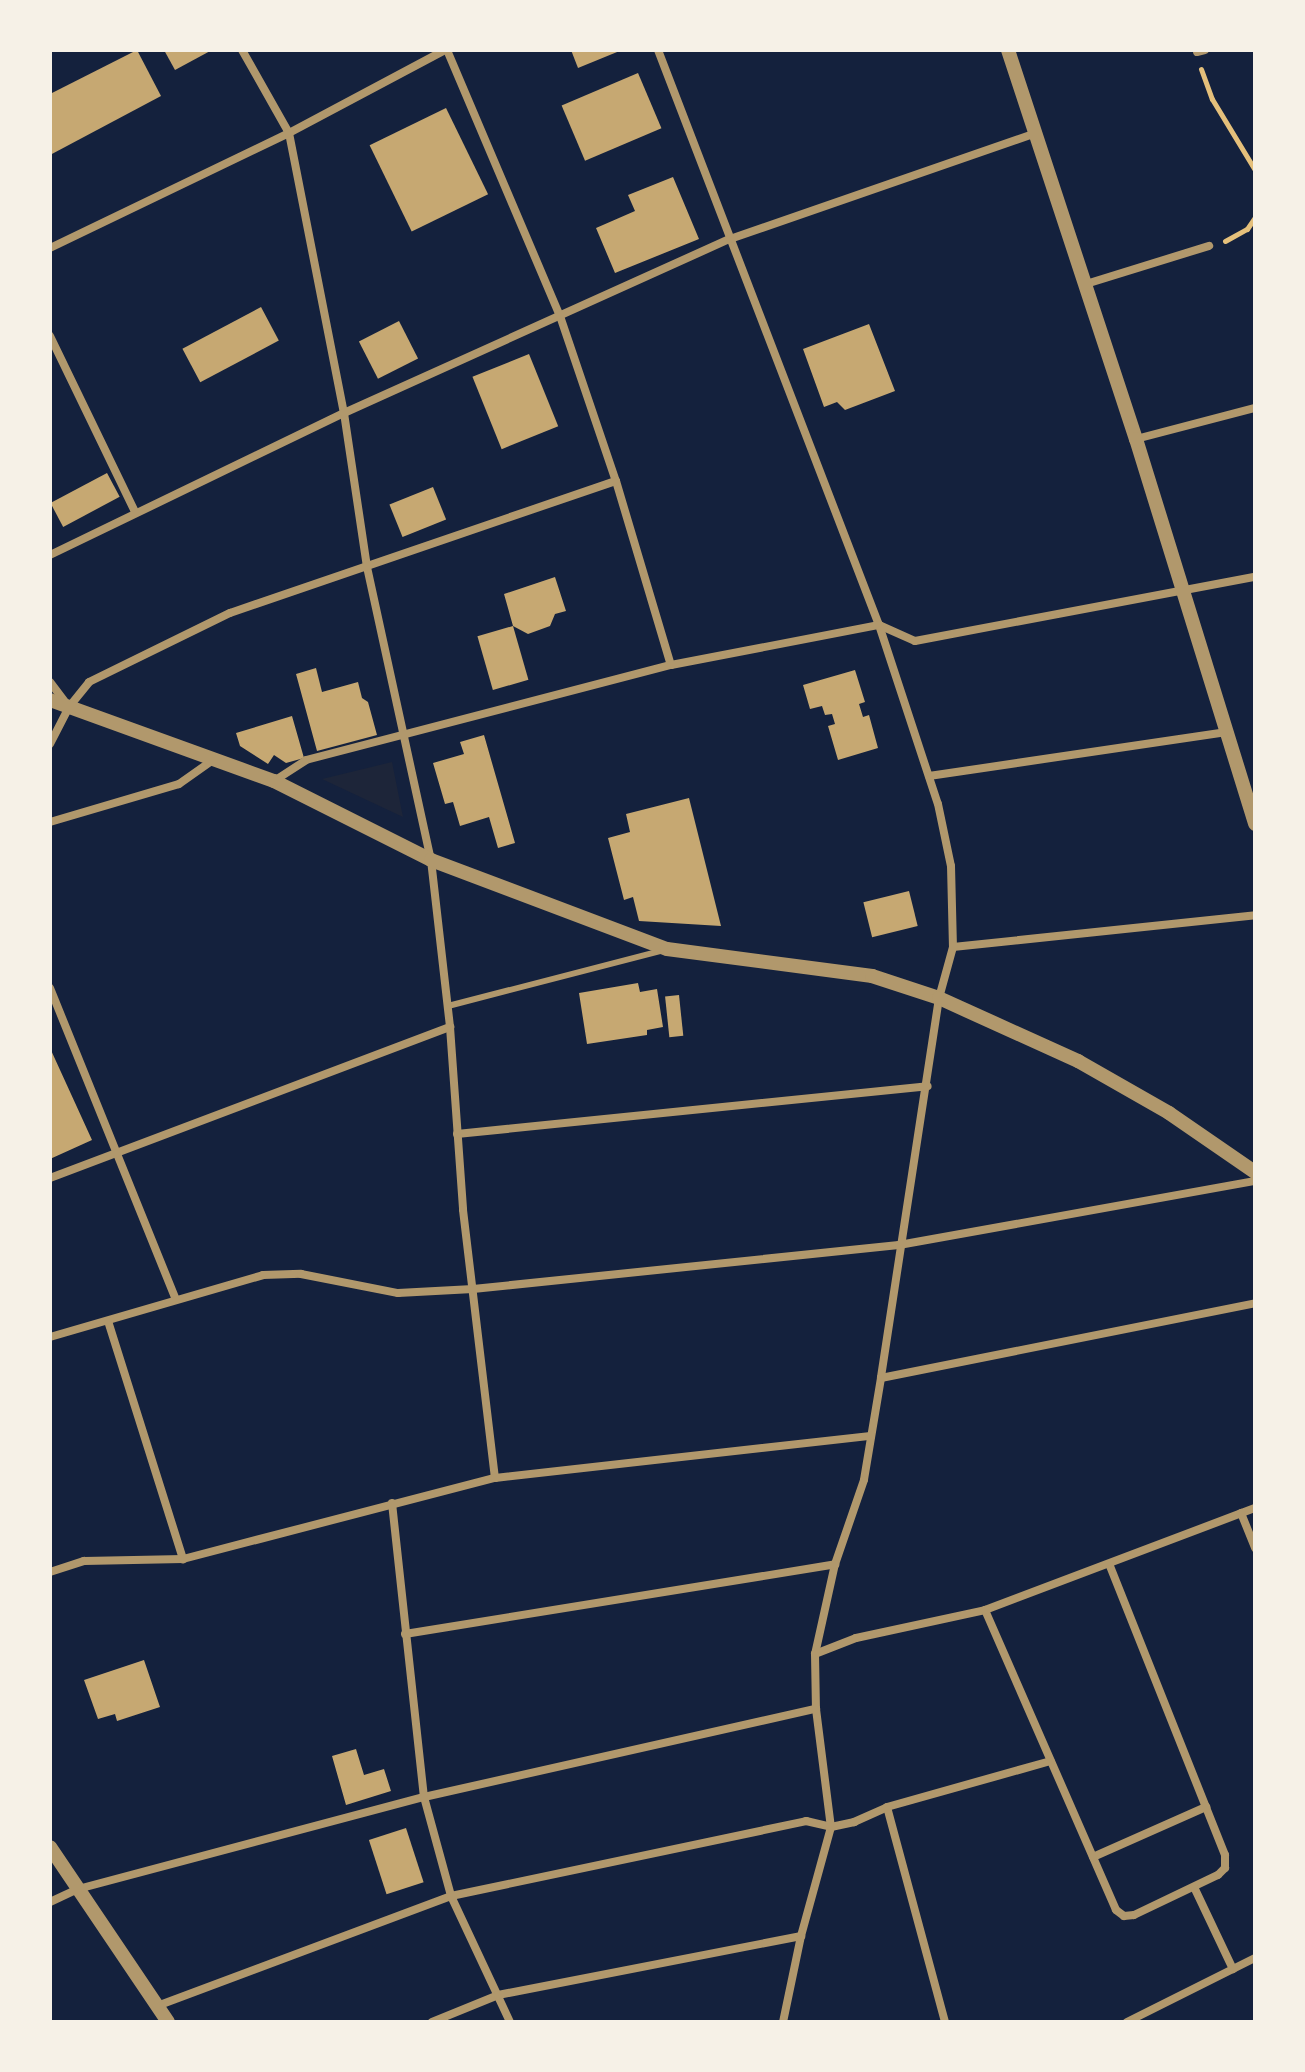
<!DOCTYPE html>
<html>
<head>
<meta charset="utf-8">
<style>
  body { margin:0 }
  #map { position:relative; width:1305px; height:2072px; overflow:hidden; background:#14213d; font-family:"Work Sans",sans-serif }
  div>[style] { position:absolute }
  .green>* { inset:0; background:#1d2539 }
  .building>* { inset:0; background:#c6a872; transform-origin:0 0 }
  .path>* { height:5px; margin:-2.5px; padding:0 2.5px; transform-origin:2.5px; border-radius:2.5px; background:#e5c07b }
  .service>* { height:6px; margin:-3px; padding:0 3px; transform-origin:3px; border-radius:3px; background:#b1986c }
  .minor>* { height:8px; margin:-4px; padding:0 4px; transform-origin:4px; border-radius:4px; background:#b1986c }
  .tertiary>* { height:14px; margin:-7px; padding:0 7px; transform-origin:7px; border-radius:7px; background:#b1986c }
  span { translate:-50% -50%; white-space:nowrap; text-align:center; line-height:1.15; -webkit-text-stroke:6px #f6f1e7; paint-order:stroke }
  .frame { position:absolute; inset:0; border:52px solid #f6f1e7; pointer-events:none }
</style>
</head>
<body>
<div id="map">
  <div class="green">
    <i style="clip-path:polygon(392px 762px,403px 817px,322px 779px)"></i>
  </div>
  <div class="building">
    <i style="clip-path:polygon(137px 50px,161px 96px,50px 155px,50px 94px)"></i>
    <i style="clip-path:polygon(164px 50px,212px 50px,175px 70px)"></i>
    <i style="clip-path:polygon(571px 50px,622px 50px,578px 68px)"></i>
    <i style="left:638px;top:73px;width:60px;height:83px;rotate:67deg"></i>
    <i style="left:446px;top:108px;width:96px;height:85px;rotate:64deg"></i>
    <i style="clip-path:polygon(673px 177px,699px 239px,615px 273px,596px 228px,635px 211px,628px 195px)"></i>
    <i style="left:261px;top:307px;width:38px;height:89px;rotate:62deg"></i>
    <i style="left:399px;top:321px;width:42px;height:45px;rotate:63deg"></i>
    <i style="clip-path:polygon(869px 324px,895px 391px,845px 410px,837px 402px,824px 407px,803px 349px)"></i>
    <i style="left:529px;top:354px;width:78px;height:61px;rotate:68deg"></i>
    <i style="left:107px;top:473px;width:27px;height:64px;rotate:62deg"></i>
    <i style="left:433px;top:487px;width:35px;height:47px;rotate:68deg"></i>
    <i style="clip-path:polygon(555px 577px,566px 611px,555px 614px,550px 626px,528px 634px,513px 626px,504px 594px)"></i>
    <i style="left:513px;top:626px;width:56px;height:37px;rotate:74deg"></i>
    <i style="clip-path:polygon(316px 668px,322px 692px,358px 682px,362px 698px,368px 702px,377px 735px,317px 751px,296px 674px)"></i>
    <i style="clip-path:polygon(855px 670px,865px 702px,859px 704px,863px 717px,869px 715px,878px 748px,838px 760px,828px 726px,835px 724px,832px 714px,825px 715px,822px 706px,810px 709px,803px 685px)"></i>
    <i style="clip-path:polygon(292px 716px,304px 758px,286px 763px,274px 755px,268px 764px,240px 746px,236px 733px)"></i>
    <i style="clip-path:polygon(484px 735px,515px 843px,498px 848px,489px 817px,460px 826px,453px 802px,445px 804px,433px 763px,464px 754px,460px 742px)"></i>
    <i style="clip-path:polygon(689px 798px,721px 926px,639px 921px,633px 897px,624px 900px,608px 838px,630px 832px,626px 814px)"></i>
    <i style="left:909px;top:891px;width:36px;height:47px;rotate:76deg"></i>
    <i style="clip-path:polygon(638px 983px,640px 992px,657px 989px,663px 1027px,647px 1030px,647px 1035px,587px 1044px,579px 993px)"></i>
    <i style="left:679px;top:995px;width:41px;height:14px;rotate:84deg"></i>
    <i style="clip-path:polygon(50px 1048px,92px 1140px,50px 1159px,51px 1130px)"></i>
    <i style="clip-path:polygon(144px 1660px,160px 1707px,117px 1721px,115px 1714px,98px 1719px,84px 1680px)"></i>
    <i style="clip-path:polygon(356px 1749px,364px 1775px,384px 1769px,391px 1791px,346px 1805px,332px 1756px)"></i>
    <i style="left:406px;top:1828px;width:57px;height:39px;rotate:72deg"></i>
  </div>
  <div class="path">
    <i style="left:1201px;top:69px;width:32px;rotate:70deg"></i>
    <i style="left:1212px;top:99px;width:83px;rotate:58.8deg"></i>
    <i style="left:1225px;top:241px;width:25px;rotate:-29deg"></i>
    <i style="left:1247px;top:229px;width:14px;rotate:-56deg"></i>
  </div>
  <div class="service">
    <i style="left:448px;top:1006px;width:220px;rotate:-14.5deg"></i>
  </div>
  <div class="minor">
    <i style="left:242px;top:50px;width:95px;rotate:60.5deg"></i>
    <i style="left:289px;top:133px;width:285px;rotate:78.9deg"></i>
    <i style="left:344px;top:413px;width:156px;rotate:81.5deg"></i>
    <i style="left:367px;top:567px;width:300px;rotate:77.7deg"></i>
    <i style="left:431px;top:860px;width:168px;rotate:83.5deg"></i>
    <i style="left:450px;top:1027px;width:183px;rotate:85.9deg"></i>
    <i style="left:463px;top:1210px;width:270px;rotate:83.2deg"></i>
    <i style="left:447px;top:50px;width:289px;rotate:67deg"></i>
    <i style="left:560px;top:316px;width:174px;rotate:71.3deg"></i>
    <i style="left:616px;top:481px;width:192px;rotate:73.4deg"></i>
    <i style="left:658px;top:50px;width:616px;rotate:68.98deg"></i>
    <i style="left:879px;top:625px;width:188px;rotate:71.8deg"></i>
    <i style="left:938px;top:804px;width:63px;rotate:78.2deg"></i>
    <i style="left:951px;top:866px;width:81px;rotate:88.6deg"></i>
    <i style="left:953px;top:947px;width:53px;rotate:105.4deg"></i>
    <i style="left:939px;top:998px;width:384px;rotate:98.7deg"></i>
    <i style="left:881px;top:1378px;width:103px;rotate:99.5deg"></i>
    <i style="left:864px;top:1480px;width:89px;rotate:109deg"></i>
    <i style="left:835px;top:1564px;width:92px;rotate:102.5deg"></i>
    <i style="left:815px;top:1654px;width:55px;rotate:89deg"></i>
    <i style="left:816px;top:1709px;width:119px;rotate:82.8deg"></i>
    <i style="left:831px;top:1827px;width:113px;rotate:105.4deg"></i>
    <i style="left:801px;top:1936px;width:88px;rotate:101.8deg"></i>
    <i style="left:1197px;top:52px;width:8px;rotate:-14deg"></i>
    <i style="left:50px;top:248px;width:265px;rotate:-25.7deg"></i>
    <i style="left:289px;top:133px;width:177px;rotate:-28deg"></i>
    <i style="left:1086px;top:284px;width:129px;rotate:-17.2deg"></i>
    <i style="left:50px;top:336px;width:195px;rotate:64.2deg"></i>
    <i style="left:1136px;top:439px;width:123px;rotate:-14.6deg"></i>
    <i style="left:50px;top:555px;width:326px;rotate:-25.8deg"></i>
    <i style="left:344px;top:413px;width:423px;rotate:-24.3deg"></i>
    <i style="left:730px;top:239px;width:324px;rotate:-19.1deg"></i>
    <i style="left:50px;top:682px;width:26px;rotate:53deg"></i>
    <i style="left:50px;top:744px;width:42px;rotate:-62.8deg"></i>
    <i style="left:69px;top:707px;width:32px;rotate:-51deg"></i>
    <i style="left:89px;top:682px;width:157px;rotate:-26.1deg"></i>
    <i style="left:230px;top:613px;width:408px;rotate:-18.9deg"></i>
    <i style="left:929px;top:776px;width:301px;rotate:-8.4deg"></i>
    <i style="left:274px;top:781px;width:38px;rotate:-33deg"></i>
    <i style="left:306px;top:760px;width:377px;rotate:-14.6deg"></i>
    <i style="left:671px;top:665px;width:212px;rotate:-10.9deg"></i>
    <i style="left:879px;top:625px;width:39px;rotate:24deg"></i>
    <i style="left:915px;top:641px;width:346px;rotate:-10.7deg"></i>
    <i style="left:50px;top:822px;width:134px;rotate:-16.4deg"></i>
    <i style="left:179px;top:784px;width:42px;rotate:-35.2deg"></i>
    <i style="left:953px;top:947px;width:304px;rotate:-6deg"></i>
    <i style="left:50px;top:988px;width:336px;rotate:68deg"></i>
    <i style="left:457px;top:1134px;width:473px;rotate:-5.8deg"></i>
    <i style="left:50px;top:1178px;width:428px;rotate:-20.7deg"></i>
    <i style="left:108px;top:1321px;width:250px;rotate:72.5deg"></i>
    <i style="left:50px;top:1337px;width:222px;rotate:-16.2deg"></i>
    <i style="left:263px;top:1275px;width:38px;rotate:-2deg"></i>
    <i style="left:301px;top:1274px;width:99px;rotate:11.1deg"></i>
    <i style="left:398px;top:1293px;width:75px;rotate:-3.1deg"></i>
    <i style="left:473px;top:1289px;width:428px;rotate:-5.9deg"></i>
    <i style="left:899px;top:1245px;width:362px;rotate:-10.2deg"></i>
    <i style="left:881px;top:1378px;width:381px;rotate:-11.3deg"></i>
    <i style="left:392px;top:1503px;width:296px;rotate:83.8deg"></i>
    <i style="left:424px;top:1797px;width:103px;rotate:74.7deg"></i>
    <i style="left:451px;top:1896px;width:139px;rotate:64.9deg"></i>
    <i style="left:1241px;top:1513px;width:38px;rotate:68deg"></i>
    <i style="left:50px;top:1572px;width:36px;rotate:-18deg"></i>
    <i style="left:84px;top:1561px;width:99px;rotate:-1.2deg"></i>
    <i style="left:183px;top:1559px;width:322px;rotate:-14.6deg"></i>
    <i style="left:495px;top:1478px;width:378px;rotate:-6.4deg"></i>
    <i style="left:985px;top:1610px;width:327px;rotate:66.4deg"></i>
    <i style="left:1116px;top:1910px;width:10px;rotate:37deg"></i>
    <i style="left:1124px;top:1916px;width:10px;rotate:-6deg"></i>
    <i style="left:1134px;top:1915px;width:93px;rotate:-25.5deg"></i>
    <i style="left:1218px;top:1875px;width:10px;rotate:-45deg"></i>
    <i style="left:1225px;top:1868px;width:13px;rotate:-90deg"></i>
    <i style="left:1225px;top:1855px;width:313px;rotate:-111.7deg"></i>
    <i style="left:405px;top:1634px;width:436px;rotate:-9.2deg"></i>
    <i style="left:815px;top:1654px;width:44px;rotate:-21.3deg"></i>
    <i style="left:856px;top:1638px;width:132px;rotate:-12.2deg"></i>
    <i style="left:985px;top:1610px;width:289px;rotate:-20.7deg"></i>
    <i style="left:887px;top:1807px;width:223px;rotate:74.9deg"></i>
    <i style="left:1093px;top:1857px;width:124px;rotate:-23.9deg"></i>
    <i style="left:1194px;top:1887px;width:91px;rotate:64.6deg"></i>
    <i style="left:50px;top:1902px;width:31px;rotate:-25deg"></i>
    <i style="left:78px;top:1889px;width:358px;rotate:-14.9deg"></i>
    <i style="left:424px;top:1797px;width:402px;rotate:-12.7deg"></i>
    <i style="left:157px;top:2006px;width:314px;rotate:-20.5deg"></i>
    <i style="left:451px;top:1896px;width:363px;rotate:-11.9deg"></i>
    <i style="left:806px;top:1821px;width:26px;rotate:13deg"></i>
    <i style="left:831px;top:1827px;width:24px;rotate:-12deg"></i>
    <i style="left:854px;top:1822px;width:36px;rotate:-24deg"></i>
    <i style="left:887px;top:1807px;width:170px;rotate:-15.7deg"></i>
    <i style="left:432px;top:2022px;width:71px;rotate:-22.2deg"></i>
    <i style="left:498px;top:1995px;width:309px;rotate:-11deg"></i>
    <i style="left:1127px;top:2022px;width:143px;rotate:-26.6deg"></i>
  </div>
  <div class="tertiary">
    <i style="left:1008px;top:50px;width:410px;rotate:71.8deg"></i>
    <i style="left:1136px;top:439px;width:403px;rotate:72.8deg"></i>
    <i style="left:50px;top:700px;width:238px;rotate:19.9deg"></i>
    <i style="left:274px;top:781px;width:176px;rotate:26.7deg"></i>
    <i style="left:431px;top:860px;width:252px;rotate:20.7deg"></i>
    <i style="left:667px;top:949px;width:207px;rotate:7.5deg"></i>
    <i style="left:872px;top:976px;width:71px;rotate:18.2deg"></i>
    <i style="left:939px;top:998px;width:153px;rotate:24.4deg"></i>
    <i style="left:1078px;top:1061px;width:105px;rotate:29.7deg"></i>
    <i style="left:1169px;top:1113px;width:104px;rotate:34.5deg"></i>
    <i style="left:50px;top:1847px;width:211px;rotate:56deg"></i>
  </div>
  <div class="frame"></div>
</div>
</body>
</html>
